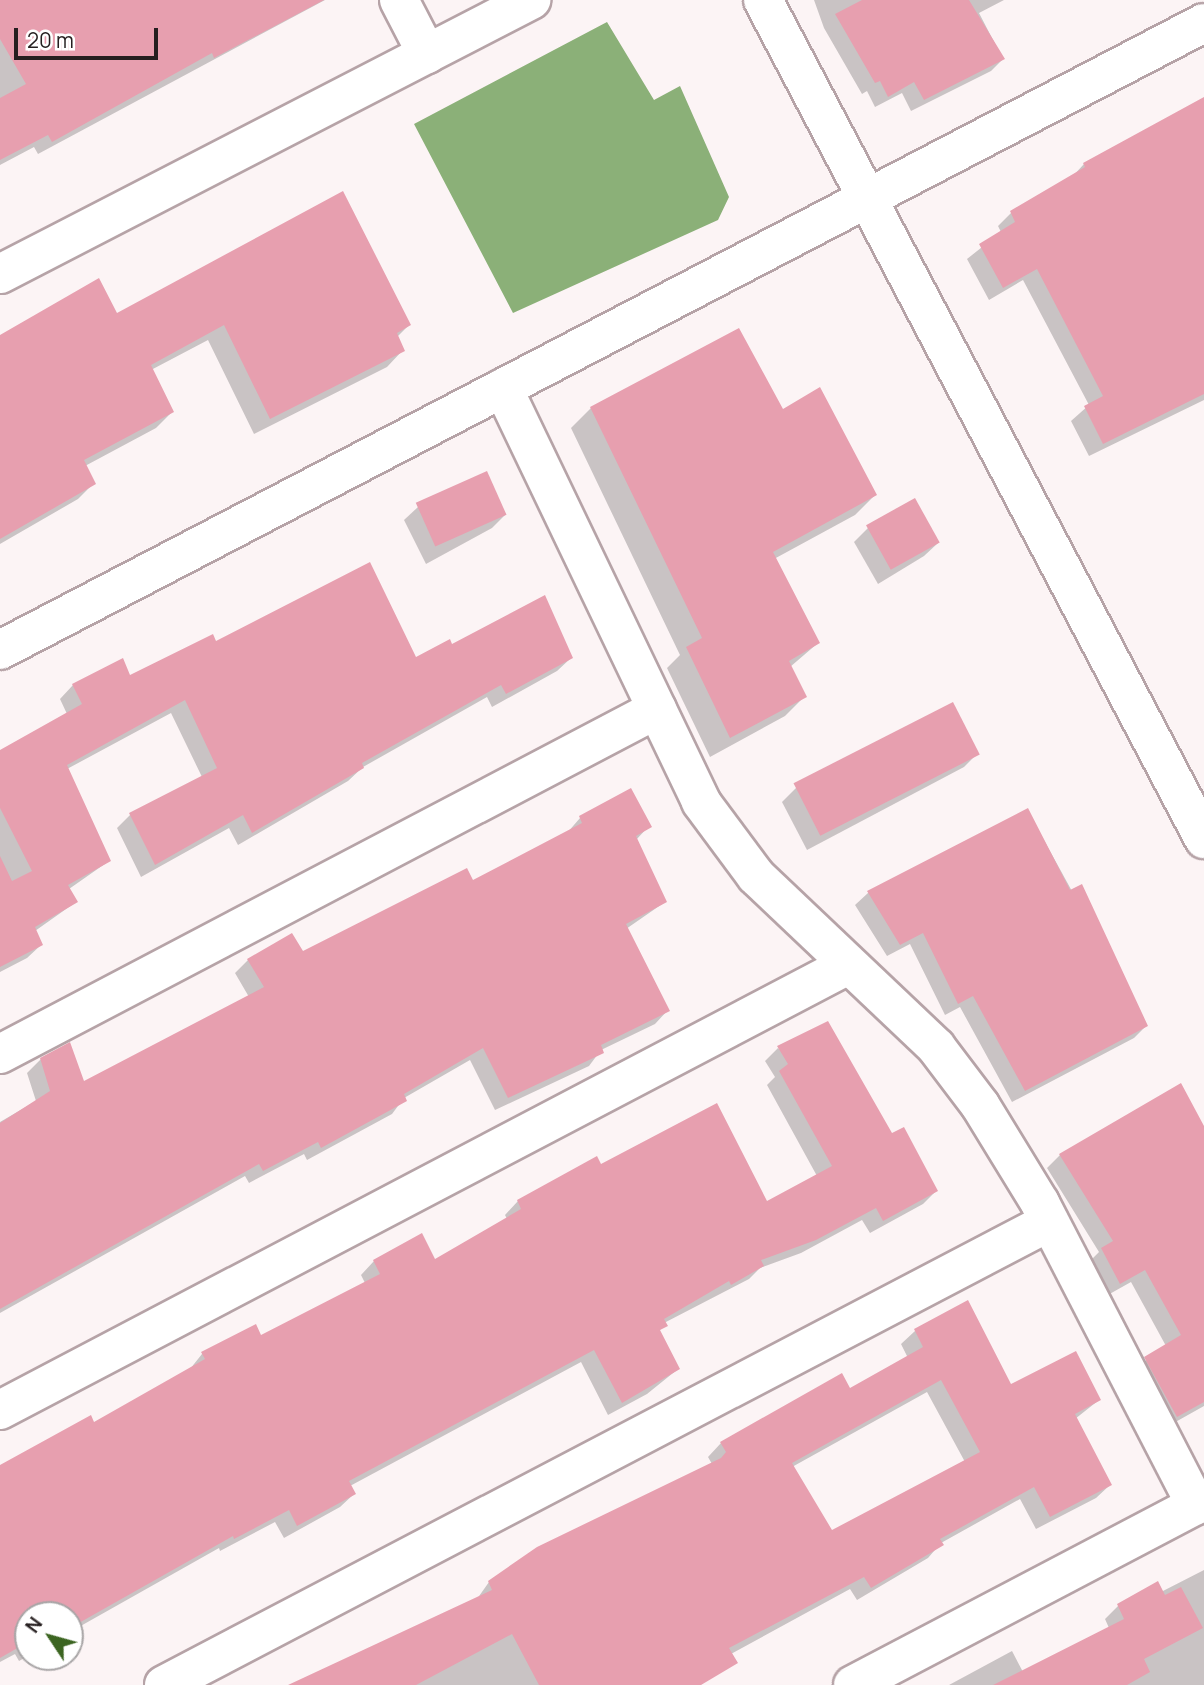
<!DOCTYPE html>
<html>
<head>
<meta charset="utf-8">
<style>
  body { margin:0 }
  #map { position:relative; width:1204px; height:1685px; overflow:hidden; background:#fcf4f5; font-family:Manrope,sans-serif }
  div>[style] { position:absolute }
  .water>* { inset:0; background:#8bb078 }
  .shadow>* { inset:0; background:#0003 }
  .building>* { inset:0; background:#e79faf; transform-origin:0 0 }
  .roads { filter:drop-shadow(2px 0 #b6a3a7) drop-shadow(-2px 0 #b6a3a7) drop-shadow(0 2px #b6a3a7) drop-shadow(0 -2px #b6a3a7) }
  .minor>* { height:38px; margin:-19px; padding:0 19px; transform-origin:19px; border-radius:19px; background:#fff }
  span { translate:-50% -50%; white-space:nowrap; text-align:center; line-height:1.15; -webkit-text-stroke:5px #fff; paint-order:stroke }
  .north { position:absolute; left:14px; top:1601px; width:70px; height:70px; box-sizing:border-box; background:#fff; border:2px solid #a8a5a6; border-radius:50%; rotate:306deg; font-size:19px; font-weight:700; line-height:28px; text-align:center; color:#261f20 }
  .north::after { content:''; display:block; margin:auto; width:24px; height:32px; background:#3c6521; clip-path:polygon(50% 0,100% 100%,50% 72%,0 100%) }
  .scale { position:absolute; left:14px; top:28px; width:144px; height:32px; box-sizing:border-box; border:4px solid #261f20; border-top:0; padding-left:9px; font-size:21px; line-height:24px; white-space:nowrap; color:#261f20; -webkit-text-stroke:5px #fff; paint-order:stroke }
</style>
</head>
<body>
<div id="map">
  <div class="water">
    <i style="clip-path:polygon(607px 22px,654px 100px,680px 86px,729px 197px,718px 220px,513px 313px,414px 124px)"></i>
  </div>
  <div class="shadow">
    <i style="clip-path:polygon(0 0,325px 0,38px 154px,34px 147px,0 165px)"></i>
    <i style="clip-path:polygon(814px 0,1004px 0,979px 13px,1003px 59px,991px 71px,911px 111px,902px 93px,875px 107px,867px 91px,862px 94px,824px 28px)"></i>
    <i style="clip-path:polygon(1204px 99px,1204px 400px,1089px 456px,1071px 421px,1089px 405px,1023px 280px,989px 300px,967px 259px,1001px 232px,998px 226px,1011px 213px,1071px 178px,1084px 164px)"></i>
    <i style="clip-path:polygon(116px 315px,409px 325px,397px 337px,403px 350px,387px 367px,254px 434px,208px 340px,151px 370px,172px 412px,156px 428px,85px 466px,94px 483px,78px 499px,0 544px,0 337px)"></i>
    <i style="clip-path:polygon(591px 408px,782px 411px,875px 495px,855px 515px,774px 559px,818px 643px,790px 667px,805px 696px,785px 716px,710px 757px,667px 668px,680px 655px,571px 428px)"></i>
    <i style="clip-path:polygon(486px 473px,505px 515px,492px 528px,426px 564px,404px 520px,418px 507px)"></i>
    <i style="clip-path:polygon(868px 528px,938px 543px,924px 556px,878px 584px,854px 542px)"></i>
    <i style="clip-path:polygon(215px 643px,415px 659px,451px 647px,571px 658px,557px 671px,492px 707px,487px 697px,363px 767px,348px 781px,238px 845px,229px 828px,141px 877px,117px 828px,131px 814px,202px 777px,171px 713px,67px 769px,109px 861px,69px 889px,76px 902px,35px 931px,41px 945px,27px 958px,0 972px,0 752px,67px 714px,60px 699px,73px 685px,129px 678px)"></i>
    <i style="clip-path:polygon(952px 704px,978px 753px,964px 767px,807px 850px,782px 802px,796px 788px)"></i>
    <i style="clip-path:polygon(1028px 811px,1146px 1026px,1134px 1038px,1012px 1102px,960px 1007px,945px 1015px,910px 944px,887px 956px,855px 905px,868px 893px)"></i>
    <i style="clip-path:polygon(580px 818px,649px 826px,636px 840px,665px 902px,626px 929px,668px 1010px,655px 1024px,601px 1050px,589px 1066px,495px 1110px,470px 1060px,404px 1098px,392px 1114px,307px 1160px,304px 1154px,249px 1183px,245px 1176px,0 1313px,0 1122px,36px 1101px,27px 1073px,41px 1059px,84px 1084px,249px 997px,235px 973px,248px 960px,303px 954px,472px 882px,567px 833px)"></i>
    <i style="clip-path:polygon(778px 1048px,892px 1135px,936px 1191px,923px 1204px,870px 1233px,862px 1220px,801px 1253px,760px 1268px,749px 1279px,664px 1323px,659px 1332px,678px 1369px,647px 1394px,608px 1415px,581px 1362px,350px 1486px,354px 1494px,340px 1507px,284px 1538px,275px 1522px,220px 1551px,219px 1548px,70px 1632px,70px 1615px,28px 1615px,28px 1656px,19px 1661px,15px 1654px,0 1662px,0 1466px,94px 1424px,190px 1369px,202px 1354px,261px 1338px,365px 1283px,361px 1275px,374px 1261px,435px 1261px,507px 1219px,505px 1215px,518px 1201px,600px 1166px,766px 1203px,817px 1176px,767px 1085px,775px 1077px,765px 1061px)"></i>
    <i style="clip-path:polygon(1204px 1128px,1204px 1406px,1163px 1429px,1132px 1371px,1166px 1346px,1131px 1282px,1106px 1296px,1089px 1262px,1099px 1252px,1047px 1168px,1060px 1155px)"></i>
    <i style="clip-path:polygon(evenodd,967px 1303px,1010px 1387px,1099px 1400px,1075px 1419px,1110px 1485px,1096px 1498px,1036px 1529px,1020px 1499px,941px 1543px,928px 1558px,857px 1600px,850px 1589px,674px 1685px,295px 1685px,477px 1599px,489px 1582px,712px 1464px,708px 1457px,721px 1443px,849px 1391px,908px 1358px,901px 1344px,915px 1331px,967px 1303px,927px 1392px,965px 1462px,832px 1533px,792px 1467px,927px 1392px)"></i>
    <i style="clip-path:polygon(1204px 1570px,1204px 1685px,949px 1685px,1012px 1651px,1023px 1672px,1109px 1628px,1105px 1619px,1118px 1606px,1161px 1592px)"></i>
  </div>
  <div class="building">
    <i style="clip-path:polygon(0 0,324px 0,214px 58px,212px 53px,52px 142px,48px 135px,0 160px,0 98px,26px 84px,0 39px)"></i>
    <i style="clip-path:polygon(862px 0,969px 0,1005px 59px,924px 100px,914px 82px,888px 97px,880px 81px,875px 83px,835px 14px)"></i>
    <i style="clip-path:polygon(1204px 97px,1204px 394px,1103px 444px,1084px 406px,1103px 396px,1037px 269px,1003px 288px,979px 244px,1015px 222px,1010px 211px,1085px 167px,1083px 163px)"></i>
    <i style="clip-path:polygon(343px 191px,411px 325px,397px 333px,405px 351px,270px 419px,224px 325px,151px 365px,174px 412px,84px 460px,96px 484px,0 539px,0 335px,99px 278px,117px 313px)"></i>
    <i style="clip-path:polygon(739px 328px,783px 409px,820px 387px,877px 495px,773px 552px,820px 643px,789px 661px,807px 697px,730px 738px,686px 647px,702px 638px,590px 407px)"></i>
    <i style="left:487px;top:471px;width:48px;height:78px;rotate:66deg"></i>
    <i style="left:915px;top:498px;width:51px;height:56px;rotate:61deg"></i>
    <i style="clip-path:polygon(370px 562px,416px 657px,450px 639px,452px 644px,545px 595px,573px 658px,506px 694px,501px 685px,362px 763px,364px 768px,252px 833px,243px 815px,155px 865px,129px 813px,217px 768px,185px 700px,67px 765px,111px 861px,68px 885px,78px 902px,35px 927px,43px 945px,0 967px,0 856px,12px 881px,32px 871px,0 808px,0 750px,82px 704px,72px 684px,123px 658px,130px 675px,213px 634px,216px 641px)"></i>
    <i style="left:953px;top:702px;width:59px;height:179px;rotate:63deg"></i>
    <i style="clip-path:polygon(631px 788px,652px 827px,636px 836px,667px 902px,626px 924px,670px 1011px,601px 1045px,604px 1053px,508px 1098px,483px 1048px,404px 1094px,407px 1101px,321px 1148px,318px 1142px,263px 1171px,259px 1164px,0 1309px,0 1123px,50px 1091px,40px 1058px,70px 1042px,84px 1081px,264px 987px,247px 959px,292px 933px,303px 951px,467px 868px,473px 880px,582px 823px,579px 816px)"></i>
    <i style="clip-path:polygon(1028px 808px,1070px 890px,1082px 884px,1148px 1026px,1025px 1091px,973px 996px,958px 1004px,923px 933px,900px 945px,867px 891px)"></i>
    <i style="clip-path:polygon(828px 1021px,892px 1133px,904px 1127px,938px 1191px,883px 1221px,876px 1208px,816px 1240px,761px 1260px,764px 1266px,731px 1285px,729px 1281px,664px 1319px,668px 1326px,660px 1330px,680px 1369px,622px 1403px,594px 1350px,349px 1481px,356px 1494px,297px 1526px,289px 1510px,234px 1539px,233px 1536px,70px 1628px,70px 1615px,28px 1615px,28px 1642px,0 1658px,0 1465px,91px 1415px,94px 1422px,205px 1359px,201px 1352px,256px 1324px,261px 1335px,380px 1274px,373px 1260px,422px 1233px,435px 1259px,521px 1209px,517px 1200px,597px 1156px,601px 1164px,717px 1103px,767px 1201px,832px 1166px,779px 1071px,788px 1064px,777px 1046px)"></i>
    <i style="clip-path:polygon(1181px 1083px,1204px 1126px,1204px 1402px,1177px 1417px,1144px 1357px,1181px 1335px,1145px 1270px,1120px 1284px,1101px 1248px,1113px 1241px,1059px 1154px)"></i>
    <i style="clip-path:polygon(evenodd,968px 1300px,1011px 1384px,1076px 1351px,1101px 1400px,1075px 1414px,1112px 1485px,1050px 1517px,1034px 1487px,940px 1539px,944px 1545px,871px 1588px,864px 1577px,729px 1648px,738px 1663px,701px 1685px,539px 1685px,512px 1634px,416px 1685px,288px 1685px,492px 1590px,488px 1581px,537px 1547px,721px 1458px,726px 1452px,720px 1442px,842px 1373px,850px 1388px,923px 1347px,914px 1329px,968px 1300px,941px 1380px,980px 1452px,832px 1530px,792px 1463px,941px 1380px)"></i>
    <i style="clip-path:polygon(1158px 1581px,1165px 1595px,1181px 1587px,1203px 1628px,1144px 1659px,1150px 1672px,1127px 1685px,993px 1685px,1124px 1619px,1117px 1604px)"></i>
  </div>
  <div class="roads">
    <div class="minor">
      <i style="left:399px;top:0;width:61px;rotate:62.6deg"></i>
      <i style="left:763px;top:0;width:948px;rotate:62.27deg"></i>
      <i style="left:0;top:274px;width:598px;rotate:-27.29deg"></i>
      <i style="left:503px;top:388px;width:459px;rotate:64.4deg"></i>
      <i style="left:701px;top:802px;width:92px;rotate:53.4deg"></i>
      <i style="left:756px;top:876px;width:248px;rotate:43.5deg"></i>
      <i style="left:936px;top:1047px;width:73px;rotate:52.8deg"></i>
      <i style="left:980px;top:1105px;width:115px;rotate:58.5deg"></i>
      <i style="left:1040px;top:1203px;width:340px;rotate:62.7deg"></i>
      <i style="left:0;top:650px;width:1357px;rotate:-27.51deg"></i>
      <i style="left:0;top:1054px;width:742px;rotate:-27.7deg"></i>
      <i style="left:0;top:1410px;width:958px;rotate:-27.69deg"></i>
      <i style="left:164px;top:1685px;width:999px;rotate:-27.62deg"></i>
      <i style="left:853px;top:1685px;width:396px;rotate:-27.7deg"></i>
    </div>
  </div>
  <div class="north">N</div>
  <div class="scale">20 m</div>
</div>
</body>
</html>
